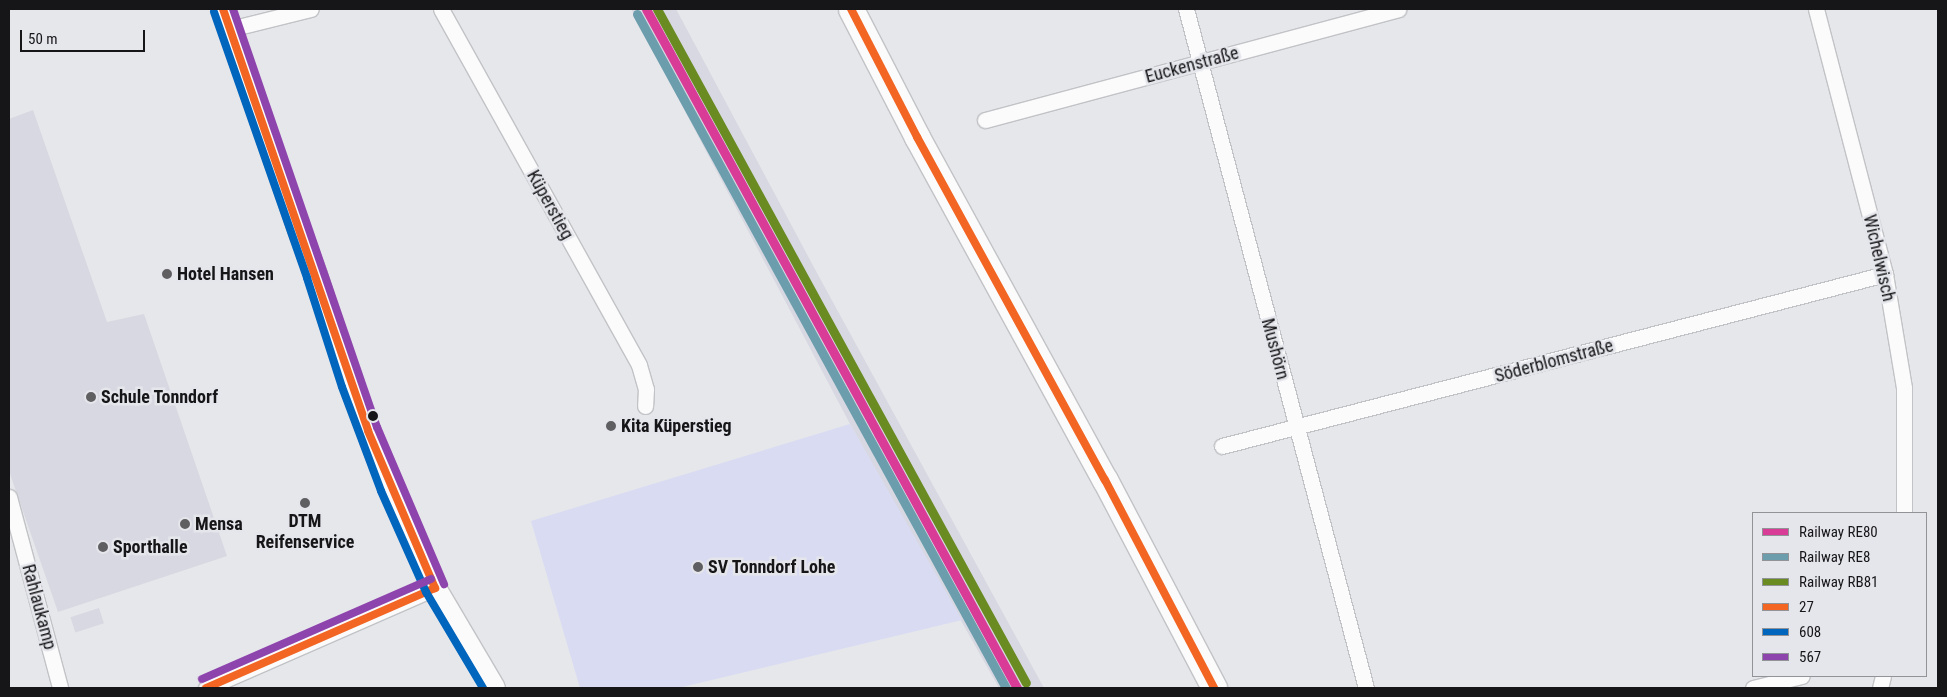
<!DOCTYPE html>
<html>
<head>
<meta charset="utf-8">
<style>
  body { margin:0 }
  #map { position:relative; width:1947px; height:697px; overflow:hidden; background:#e6e7eb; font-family:"Roboto Condensed",sans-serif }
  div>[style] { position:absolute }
  .built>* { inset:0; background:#d7d8e1; transform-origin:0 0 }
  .green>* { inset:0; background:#d9dbf2 }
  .roads { filter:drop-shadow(1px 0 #c2c3c6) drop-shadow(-1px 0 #c2c3c6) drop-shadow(0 1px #c2c3c6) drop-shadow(0 -1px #c2c3c6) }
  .street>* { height:15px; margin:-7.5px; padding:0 7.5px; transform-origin:7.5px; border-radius:7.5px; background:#fbfbfc }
  .secondary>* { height:22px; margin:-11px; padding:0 11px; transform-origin:11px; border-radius:11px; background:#fbfbfc }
  .primary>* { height:25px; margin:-12.5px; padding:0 12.5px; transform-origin:12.5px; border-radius:12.5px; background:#fbfbfc }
  .bus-1>* { height:8px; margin:-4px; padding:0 4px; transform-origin:4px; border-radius:4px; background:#f26522 }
  .bus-2>* { height:8px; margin:-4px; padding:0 4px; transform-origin:4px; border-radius:4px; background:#0065bd }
  .bus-3>* { height:8px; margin:-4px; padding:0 4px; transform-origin:4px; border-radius:4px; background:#8e44ad }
  .rail-1>* { height:9px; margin:-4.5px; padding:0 4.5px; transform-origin:4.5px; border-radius:4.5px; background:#d83c96 }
  .rail-2>* { height:9px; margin:-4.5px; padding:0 4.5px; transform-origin:4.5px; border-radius:4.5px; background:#6b9dac }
  .rail-3>* { height:9px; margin:-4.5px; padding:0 4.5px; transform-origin:4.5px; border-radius:4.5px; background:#6a8a22 }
  .dots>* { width:14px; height:14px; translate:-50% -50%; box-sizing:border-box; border:2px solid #e5e6ec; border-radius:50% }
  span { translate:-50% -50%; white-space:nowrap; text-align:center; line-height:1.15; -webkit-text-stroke:5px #e5e6ec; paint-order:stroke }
  .street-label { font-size:18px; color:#161618 }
  .poi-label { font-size:18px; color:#161618; font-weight:700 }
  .left { translate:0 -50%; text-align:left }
  .frame { position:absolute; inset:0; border:10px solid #161618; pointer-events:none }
  .legend { position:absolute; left:1752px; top:512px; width:175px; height:165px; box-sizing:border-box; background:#e5e6ec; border:1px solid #929397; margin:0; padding:6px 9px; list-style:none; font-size:15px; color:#161618 }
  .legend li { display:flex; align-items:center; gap:10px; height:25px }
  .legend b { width:25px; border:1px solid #929397 }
  .scale { position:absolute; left:20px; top:30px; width:125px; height:22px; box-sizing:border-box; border:2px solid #161618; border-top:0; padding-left:6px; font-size:15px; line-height:18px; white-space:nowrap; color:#161618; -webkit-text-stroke:4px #e5e6ec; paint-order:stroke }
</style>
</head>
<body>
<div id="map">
  <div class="built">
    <i style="clip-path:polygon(631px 9px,676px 9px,817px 273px,1044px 688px,999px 688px,850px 424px)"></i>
    <i style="clip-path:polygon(33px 110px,107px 322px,144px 314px,227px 556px,58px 612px,9px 471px,9px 119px)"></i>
    <i style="left:99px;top:608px;width:16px;height:30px;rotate:72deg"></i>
  </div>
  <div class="green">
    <i style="clip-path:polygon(850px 424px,962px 620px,678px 688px,580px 688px,531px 521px)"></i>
  </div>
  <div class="roads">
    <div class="street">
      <i style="left:441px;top:9px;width:407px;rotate:60.9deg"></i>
      <i style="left:639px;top:365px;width:25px;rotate:74deg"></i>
      <i style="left:646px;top:389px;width:17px;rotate:93deg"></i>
      <i style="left:1186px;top:9px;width:702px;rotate:75.15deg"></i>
      <i style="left:1816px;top:9px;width:274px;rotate:75.4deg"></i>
      <i style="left:1885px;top:274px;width:116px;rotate:80.5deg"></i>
      <i style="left:1904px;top:388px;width:125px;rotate:90deg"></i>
      <i style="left:230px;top:29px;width:83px;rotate:-13.9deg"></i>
      <i style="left:985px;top:120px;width:428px;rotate:-15deg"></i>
      <i style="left:1222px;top:446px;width:685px;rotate:-14.54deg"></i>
      <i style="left:9px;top:497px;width:198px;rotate:75deg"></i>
      <i style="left:206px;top:688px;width:250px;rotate:-23.6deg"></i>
      <i style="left:1753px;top:688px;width:50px;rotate:-13.8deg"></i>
      <i style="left:1880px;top:688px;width:12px;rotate:-76deg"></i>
    </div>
    <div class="secondary">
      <i style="left:223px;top:9px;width:239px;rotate:71deg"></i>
      <i style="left:301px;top:235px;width:43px;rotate:69.4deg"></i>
      <i style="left:316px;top:275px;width:114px;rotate:72deg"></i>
      <i style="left:351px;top:383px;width:111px;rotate:69.4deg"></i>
      <i style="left:390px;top:487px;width:111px;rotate:66deg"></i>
      <i style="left:435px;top:588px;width:116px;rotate:59.5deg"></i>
    </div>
    <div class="primary">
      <i style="left:851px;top:9px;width:144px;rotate:62.7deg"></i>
      <i style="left:917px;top:137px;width:391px;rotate:61.3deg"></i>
      <i style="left:1105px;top:480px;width:235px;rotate:62.3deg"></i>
    </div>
  </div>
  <div class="bus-1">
    <i style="left:223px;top:9px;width:446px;rotate:71deg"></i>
    <i style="left:368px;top:431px;width:171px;rotate:66.9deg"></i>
    <i style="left:851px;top:9px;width:144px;rotate:62.7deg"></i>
    <i style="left:917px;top:137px;width:391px;rotate:61.3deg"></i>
    <i style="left:1105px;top:480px;width:235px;rotate:62.3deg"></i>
    <i style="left:206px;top:688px;width:250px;rotate:-23.6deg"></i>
  </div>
  <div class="bus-2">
    <i style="left:214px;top:12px;width:282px;rotate:70.7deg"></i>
    <i style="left:307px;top:278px;width:114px;rotate:72.2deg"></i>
    <i style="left:342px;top:387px;width:111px;rotate:69.4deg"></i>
    <i style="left:381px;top:491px;width:111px;rotate:66deg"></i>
    <i style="left:426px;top:592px;width:112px;rotate:59.3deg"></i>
  </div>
  <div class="bus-3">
    <i style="left:233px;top:9px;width:442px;rotate:71deg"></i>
    <i style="left:377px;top:427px;width:171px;rotate:66.9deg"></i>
    <i style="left:202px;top:679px;width:250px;rotate:-23.6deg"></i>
  </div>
  <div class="rail-1">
    <i style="left:646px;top:9px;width:774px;rotate:61.35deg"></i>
  </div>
  <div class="rail-2">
    <i style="left:637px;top:14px;width:768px;rotate:61.3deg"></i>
  </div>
  <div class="rail-3">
    <i style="left:657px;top:9px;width:768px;rotate:61.3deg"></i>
  </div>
  <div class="dots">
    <i style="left:167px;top:274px;background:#5f5f62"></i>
    <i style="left:91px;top:397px;background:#5f5f62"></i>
    <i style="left:373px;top:416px;background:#161618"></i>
    <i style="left:611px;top:426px;background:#5f5f62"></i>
    <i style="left:305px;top:503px;background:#5f5f62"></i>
    <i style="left:185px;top:524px;background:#5f5f62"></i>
    <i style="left:103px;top:547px;background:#5f5f62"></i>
    <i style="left:698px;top:567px;background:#5f5f62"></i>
  </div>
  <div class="street-label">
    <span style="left:1192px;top:65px;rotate:-15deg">Euckenstraße</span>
    <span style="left:550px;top:205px;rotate:61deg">Küperstieg</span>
    <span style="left:1879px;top:258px;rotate:77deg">Wichelwisch</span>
    <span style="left:1275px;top:349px;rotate:75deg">Mushörn</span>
    <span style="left:1554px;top:361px;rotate:-15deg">Söderblomstraße</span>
    <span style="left:39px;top:607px;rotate:75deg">Rahlaukamp</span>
  </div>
  <div class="poi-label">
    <span class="left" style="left:177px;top:274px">Hotel Hansen</span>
    <span class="left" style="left:101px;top:397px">Schule Tonndorf</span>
    <span class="left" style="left:621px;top:426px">Kita Küperstieg</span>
    <span style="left:305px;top:532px">DTM<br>Reifenservice</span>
    <span class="left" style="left:195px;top:524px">Mensa</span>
    <span class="left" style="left:113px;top:547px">Sporthalle</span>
    <span class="left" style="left:708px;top:567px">SV Tonndorf Lohe</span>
  </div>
  <div class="frame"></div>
  <ul class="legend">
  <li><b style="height:6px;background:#d83c96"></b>Railway RE80</li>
  <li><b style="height:6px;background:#6b9dac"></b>Railway RE8</li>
  <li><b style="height:6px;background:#6a8a22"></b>Railway RB81</li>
  <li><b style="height:6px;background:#f26522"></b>27</li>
  <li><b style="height:6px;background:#0065bd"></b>608</li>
  <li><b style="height:6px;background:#8e44ad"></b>567</li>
  </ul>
  <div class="scale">50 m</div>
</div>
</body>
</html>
